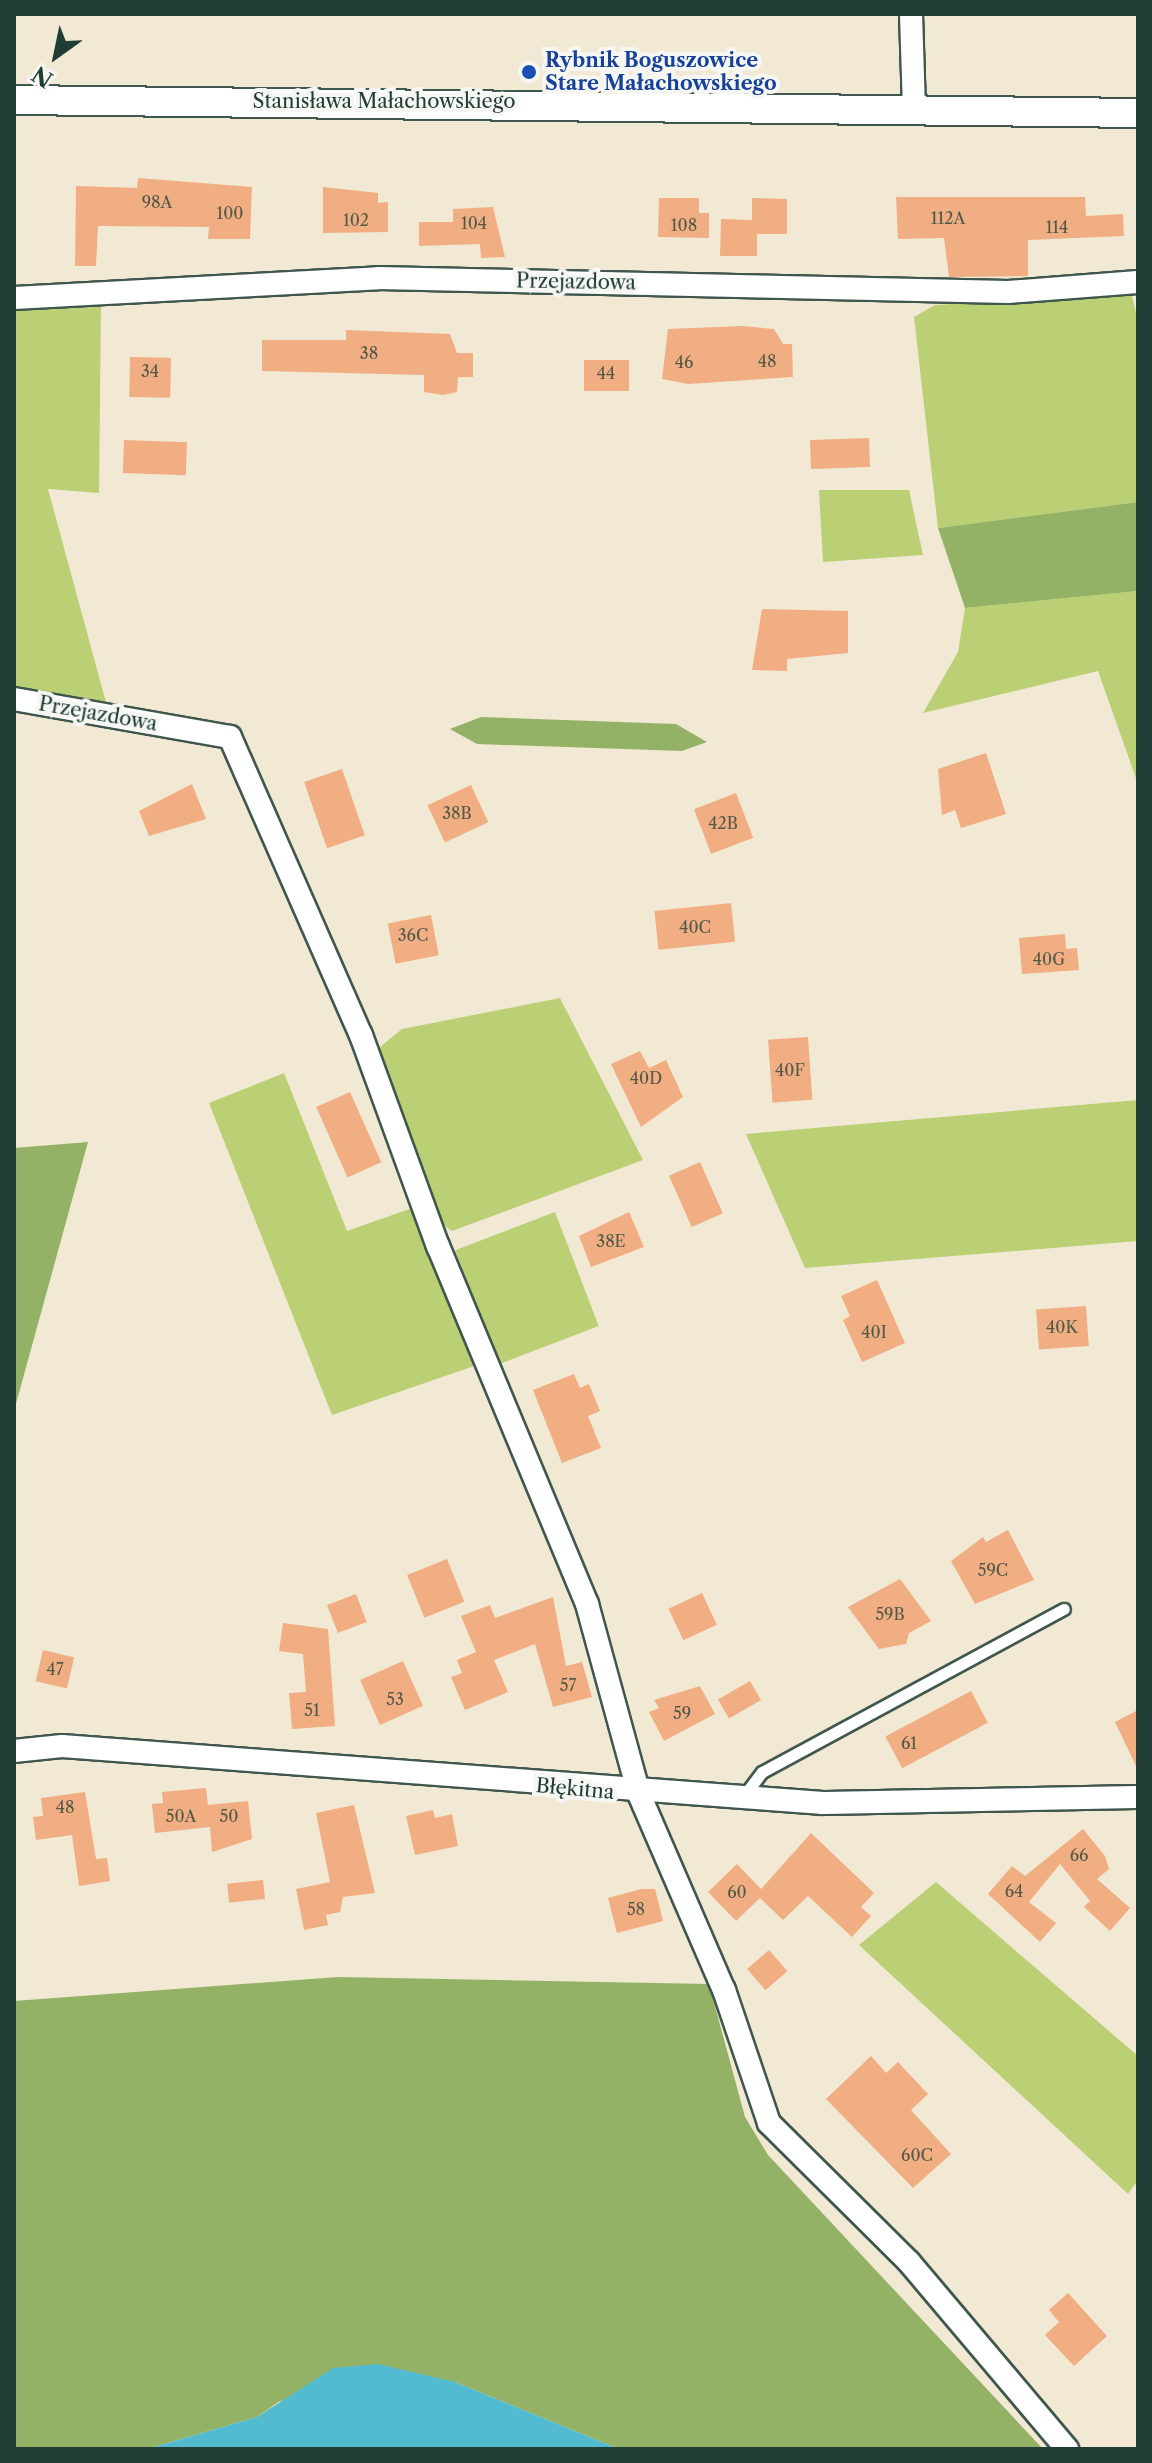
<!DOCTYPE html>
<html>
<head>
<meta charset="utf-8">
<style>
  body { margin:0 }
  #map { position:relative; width:1152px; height:2463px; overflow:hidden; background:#f2e9d5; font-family:"Libre Caslon Text",serif }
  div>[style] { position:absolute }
  .green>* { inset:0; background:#bbd074; transform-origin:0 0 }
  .forest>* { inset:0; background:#94b266 }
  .water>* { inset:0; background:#53bbd0 }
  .building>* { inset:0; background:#f0ae82; transform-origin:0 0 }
  .roads { filter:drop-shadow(2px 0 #3f574c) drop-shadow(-2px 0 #3f574c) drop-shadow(0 2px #3f574c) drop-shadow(0 -2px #3f574c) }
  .service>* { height:11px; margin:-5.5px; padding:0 5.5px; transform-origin:5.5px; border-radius:5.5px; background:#fff }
  .minor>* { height:22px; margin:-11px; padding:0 11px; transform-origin:11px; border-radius:11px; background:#fff }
  .tertiary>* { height:28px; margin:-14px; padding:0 14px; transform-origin:14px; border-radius:14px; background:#fff }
  .dots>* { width:22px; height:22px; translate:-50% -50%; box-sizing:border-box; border:4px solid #f6f6f2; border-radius:50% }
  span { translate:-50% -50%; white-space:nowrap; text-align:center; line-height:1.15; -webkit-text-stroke:8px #f6f6f2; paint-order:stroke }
  .number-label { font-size:16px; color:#535948 }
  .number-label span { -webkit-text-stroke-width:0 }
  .transit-label { font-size:20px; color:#164399; font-weight:700 }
  .left { translate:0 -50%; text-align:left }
  .street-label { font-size:20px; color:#1f3d34 }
  .frame { position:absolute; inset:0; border:16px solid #1f3d34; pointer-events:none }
  .north { position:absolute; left:16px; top:16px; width:80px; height:80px; -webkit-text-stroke:6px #f6f6f2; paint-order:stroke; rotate:213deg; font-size:22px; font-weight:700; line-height:32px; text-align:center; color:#1f3d34 }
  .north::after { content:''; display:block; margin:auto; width:28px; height:36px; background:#1f3d34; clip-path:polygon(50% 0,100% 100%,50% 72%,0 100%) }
</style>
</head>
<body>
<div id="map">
  <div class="green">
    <i style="clip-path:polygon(1131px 293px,1138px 320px,1138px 502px,938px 528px,914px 317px,935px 305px)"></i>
    <i style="clip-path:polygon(101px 305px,99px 493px,48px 489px,107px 706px,14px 691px,14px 309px)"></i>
    <i style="clip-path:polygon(819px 490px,909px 490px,923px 555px,823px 562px)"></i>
    <i style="clip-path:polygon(1138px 591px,1138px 784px,1098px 671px,923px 713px,958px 652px,965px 608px)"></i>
    <i style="clip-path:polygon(560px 998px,643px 1160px,452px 1231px,442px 1224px,383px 1080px,380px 1047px,402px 1029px)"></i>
    <i style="clip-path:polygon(284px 1073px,347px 1231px,415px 1207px,480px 1364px,332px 1415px,209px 1103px)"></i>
    <i style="clip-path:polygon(1138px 1100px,1138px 1241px,805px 1268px,746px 1134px)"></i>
    <i style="left:555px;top:1212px;width:122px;height:107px;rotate:69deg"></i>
    <i style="clip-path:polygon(936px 1882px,1138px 2056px,1138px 2180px,1128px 2194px,859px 1945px)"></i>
  </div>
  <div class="forest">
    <i style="clip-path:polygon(1138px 502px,1138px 591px,965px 608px,938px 528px)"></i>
    <i style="clip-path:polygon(481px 717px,676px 724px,707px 742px,682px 751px,477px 744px,450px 729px)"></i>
    <i style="clip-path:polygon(88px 1142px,14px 1411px,14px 1148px)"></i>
    <i style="clip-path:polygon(338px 1977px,709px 1984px,745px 2117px,768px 2155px,1043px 2449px,619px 2449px,455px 2382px,280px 2401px,257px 2417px,147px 2449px,14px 2449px,14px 2001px)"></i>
  </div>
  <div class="water">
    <i style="clip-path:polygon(378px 2364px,455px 2382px,619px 2449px,147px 2449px,257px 2417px,333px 2368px)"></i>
  </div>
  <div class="building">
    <i style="clip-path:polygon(138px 178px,252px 187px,250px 239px,208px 239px,209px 227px,98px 226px,96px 266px,75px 266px,76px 186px,137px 188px)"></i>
    <i style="clip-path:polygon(323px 187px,378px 193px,378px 203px,388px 202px,388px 232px,323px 233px)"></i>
    <i style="clip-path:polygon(896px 197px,1085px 197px,1086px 216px,1123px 214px,1124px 236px,1028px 240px,1028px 276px,949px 277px,944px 238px,898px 239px)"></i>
    <i style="clip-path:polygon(659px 198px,699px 198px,699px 213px,709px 213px,709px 238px,658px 237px)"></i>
    <i style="clip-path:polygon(752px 198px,787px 199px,787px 234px,757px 234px,757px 256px,720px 256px,721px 219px,752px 220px)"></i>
    <i style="clip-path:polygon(493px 207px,505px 257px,481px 258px,480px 244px,419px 246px,419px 222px,453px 222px,453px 209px)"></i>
    <i style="clip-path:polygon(742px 326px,774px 329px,783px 344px,792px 344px,793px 377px,688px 384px,662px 379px,668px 329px)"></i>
    <i style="clip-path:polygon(346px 330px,450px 334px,457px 353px,473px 353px,473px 377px,458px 377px,457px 392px,443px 395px,424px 392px,424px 375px,262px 371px,262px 340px,346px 340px)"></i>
    <i style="left:130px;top:357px;width:41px;height:40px;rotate:1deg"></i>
    <i style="left:584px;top:360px;width:45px;height:31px"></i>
    <i style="left:869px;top:438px;width:29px;height:59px;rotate:88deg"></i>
    <i style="left:124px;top:440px;width:63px;height:33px;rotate:2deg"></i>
    <i style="clip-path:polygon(762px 609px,848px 611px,848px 653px,787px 659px,787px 671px,752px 670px)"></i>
    <i style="clip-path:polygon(986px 753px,1006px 814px,961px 828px,955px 810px,942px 815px,938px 769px)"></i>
    <i style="left:342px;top:769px;width:70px;height:40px;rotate:71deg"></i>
    <i style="clip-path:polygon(192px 784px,206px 819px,149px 836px,139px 811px)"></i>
    <i style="left:471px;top:785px;width:41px;height:48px;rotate:65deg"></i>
    <i style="left:736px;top:793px;width:48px;height:45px;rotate:69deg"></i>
    <i style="left:731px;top:903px;width:39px;height:77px;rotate:84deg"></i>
    <i style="left:431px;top:915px;width:41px;height:44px;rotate:79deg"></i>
    <i style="clip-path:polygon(1065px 934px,1066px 949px,1077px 948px,1079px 970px,1022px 974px,1019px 938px)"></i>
    <i style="left:808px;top:1037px;width:63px;height:40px;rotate:86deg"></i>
    <i style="clip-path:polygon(640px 1051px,649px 1068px,666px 1060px,683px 1097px,641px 1127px,611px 1064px)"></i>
    <i style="left:350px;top:1092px;width:77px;height:37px;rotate:66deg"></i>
    <i style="left:700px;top:1162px;width:56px;height:34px;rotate:66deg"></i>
    <i style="clip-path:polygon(629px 1212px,644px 1247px,591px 1267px,579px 1236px)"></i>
    <i style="clip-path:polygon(877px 1280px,905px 1343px,862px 1362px,843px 1320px,850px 1316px,841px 1296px)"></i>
    <i style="left:1086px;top:1306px;width:40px;height:50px;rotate:86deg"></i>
    <i style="clip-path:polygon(574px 1374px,580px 1388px,589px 1384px,600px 1411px,588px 1416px,601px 1448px,562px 1463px,533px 1390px)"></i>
    <i style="clip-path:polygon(1008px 1530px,1034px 1580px,975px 1604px,951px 1561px,983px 1537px,986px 1542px)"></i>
    <i style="left:447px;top:1559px;width:46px;height:43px;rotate:68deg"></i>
    <i style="clip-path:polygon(900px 1579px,931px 1621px,909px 1633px,906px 1644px,879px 1649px,848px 1607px)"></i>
    <i style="left:702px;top:1593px;width:35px;height:37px;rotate:65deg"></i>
    <i style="left:356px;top:1594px;width:30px;height:31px;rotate:69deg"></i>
    <i style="clip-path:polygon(553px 1597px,566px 1666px,582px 1662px,592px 1697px,553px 1707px,535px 1644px,494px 1660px,508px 1692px,465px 1710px,451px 1677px,462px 1673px,457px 1660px,476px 1652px,461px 1616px,490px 1605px,495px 1618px)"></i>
    <i style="clip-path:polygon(283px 1623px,328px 1629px,335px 1726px,292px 1729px,289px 1693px,306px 1692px,303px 1654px,279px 1651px)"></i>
    <i style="left:43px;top:1650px;width:32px;height:32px;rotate:13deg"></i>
    <i style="left:403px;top:1661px;width:49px;height:47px;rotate:66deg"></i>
    <i style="left:750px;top:1681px;width:22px;height:37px;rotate:60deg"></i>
    <i style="clip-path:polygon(700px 1686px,715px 1714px,664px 1741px,649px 1712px,659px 1708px,654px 1700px)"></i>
    <i style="left:971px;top:1691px;width:36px;height:97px;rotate:62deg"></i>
    <i style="clip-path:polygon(1138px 1710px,1138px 1770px,1115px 1722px)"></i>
    <i style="clip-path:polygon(206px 1788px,208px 1805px,248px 1801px,252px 1839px,212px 1852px,210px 1827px,155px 1833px,152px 1804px,163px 1803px,162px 1792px)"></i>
    <i style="clip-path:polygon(85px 1792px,96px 1859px,107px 1858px,110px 1881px,79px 1886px,72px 1835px,36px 1840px,33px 1817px,43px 1816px,41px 1798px)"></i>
    <i style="clip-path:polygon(354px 1805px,375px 1893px,343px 1897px,340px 1912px,326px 1915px,328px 1925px,304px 1930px,296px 1889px,330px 1882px,316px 1813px)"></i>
    <i style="clip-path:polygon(433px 1810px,435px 1818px,452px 1814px,458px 1846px,415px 1855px,406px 1816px)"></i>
    <i style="clip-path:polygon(1083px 1829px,1105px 1856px,1109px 1869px,1097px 1879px,1130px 1908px,1110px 1931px,1084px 1907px,1090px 1901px,1060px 1864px,1029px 1902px,1056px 1923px,1040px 1942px,988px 1894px,1012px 1866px,1025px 1876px)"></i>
    <i style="clip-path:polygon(811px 1833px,874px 1893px,861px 1907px,871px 1916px,852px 1937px,808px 1896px,783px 1920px,760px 1898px,736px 1921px,708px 1892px,737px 1864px,761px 1889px)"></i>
    <i style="left:263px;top:1880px;width:19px;height:36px;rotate:84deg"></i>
    <i style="clip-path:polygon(641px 1889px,655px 1889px,663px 1921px,617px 1933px,608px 1898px)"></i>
    <i style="left:769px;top:1950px;width:28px;height:29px;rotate:49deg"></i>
    <i style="clip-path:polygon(871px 2056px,886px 2073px,898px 2062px,928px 2094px,911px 2110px,951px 2154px,913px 2188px,826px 2099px)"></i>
    <i style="clip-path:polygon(1068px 2293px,1107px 2336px,1074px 2366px,1045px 2335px,1059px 2322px,1049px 2310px)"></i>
  </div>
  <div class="roads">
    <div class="service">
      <i style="left:743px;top:1797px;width:31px;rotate:-53deg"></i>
      <i style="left:762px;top:1772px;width:343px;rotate:-28.4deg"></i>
    </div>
    <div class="minor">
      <i style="left:911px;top:14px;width:93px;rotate:88.2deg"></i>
      <i style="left:14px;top:298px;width:365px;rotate:-3.1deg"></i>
      <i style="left:378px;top:278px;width:630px;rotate:1.27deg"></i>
      <i style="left:1008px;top:292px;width:130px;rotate:-4.4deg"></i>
      <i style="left:14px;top:699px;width:219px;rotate:10deg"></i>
      <i style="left:230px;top:737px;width:326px;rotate:66.3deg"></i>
      <i style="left:361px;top:1035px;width:225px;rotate:70deg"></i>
      <i style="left:438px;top:1246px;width:388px;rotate:67.4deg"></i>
      <i style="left:587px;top:1604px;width:197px;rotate:74.7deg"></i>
      <i style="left:639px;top:1794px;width:214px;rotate:66.6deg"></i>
      <i style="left:724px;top:1990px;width:140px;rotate:71.3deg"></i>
      <i style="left:769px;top:2123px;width:197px;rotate:44.8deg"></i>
      <i style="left:909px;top:2262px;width:245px;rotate:49.8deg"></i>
      <i style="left:14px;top:1751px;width:48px;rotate:-5.9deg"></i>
      <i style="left:62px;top:1746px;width:763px;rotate:4.28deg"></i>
      <i style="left:823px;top:1803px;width:315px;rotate:-1.1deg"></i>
    </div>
    <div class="tertiary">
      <i style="left:14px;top:100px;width:1124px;rotate:0.66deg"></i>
    </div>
  </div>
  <div class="dots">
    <i style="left:529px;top:72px;background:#1a4fb4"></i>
  </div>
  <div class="number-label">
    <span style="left:157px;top:202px">98A</span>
    <span style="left:230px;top:213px">100</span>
    <span style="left:948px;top:218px">112A</span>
    <span style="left:356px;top:220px">102</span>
    <span style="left:474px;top:223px">104</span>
    <span style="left:684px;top:225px">108</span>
    <span style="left:1057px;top:227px">114</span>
    <span style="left:369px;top:353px">38</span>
    <span style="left:767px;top:361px">48</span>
    <span style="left:684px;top:362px">46</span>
    <span style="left:150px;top:371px">34</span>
    <span style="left:606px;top:373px">44</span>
    <span style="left:457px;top:813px">38B</span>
    <span style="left:723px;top:823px">42B</span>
    <span style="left:695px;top:927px">40C</span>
    <span style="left:413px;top:935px">36C</span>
    <span style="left:1049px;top:959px">40G</span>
    <span style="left:790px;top:1070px">40F</span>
    <span style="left:646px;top:1078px">40D</span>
    <span style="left:611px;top:1241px">38E</span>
    <span style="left:1062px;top:1327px">40K</span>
    <span style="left:874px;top:1332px">40I</span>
    <span style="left:993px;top:1570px">59C</span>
    <span style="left:890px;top:1614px">59B</span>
    <span style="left:55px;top:1669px">47</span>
    <span style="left:568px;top:1685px">57</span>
    <span style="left:395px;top:1699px">53</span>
    <span style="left:312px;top:1710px">51</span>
    <span style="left:682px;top:1713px">59</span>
    <span style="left:909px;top:1743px">61</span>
    <span style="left:65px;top:1807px">48</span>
    <span style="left:181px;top:1816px">50A</span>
    <span style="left:229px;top:1816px">50</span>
    <span style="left:1079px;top:1855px">66</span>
    <span style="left:1014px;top:1891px">64</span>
    <span style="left:737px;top:1892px">60</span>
    <span style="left:636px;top:1909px">58</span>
    <span style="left:917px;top:2155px">60C</span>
  </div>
  <div class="transit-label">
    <span class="left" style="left:545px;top:72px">Rybnik Boguszowice<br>Stare Małachowskiego</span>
  </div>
  <div class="street-label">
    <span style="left:384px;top:101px">Stanisława Małachowskiego</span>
    <span style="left:576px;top:282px;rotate:1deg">Przejazdowa</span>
    <span style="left:98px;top:714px;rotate:10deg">Przejazdowa</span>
    <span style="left:575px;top:1789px;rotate:5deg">Błękitna</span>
  </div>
  <div class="frame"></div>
  <div class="north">N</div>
</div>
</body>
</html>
